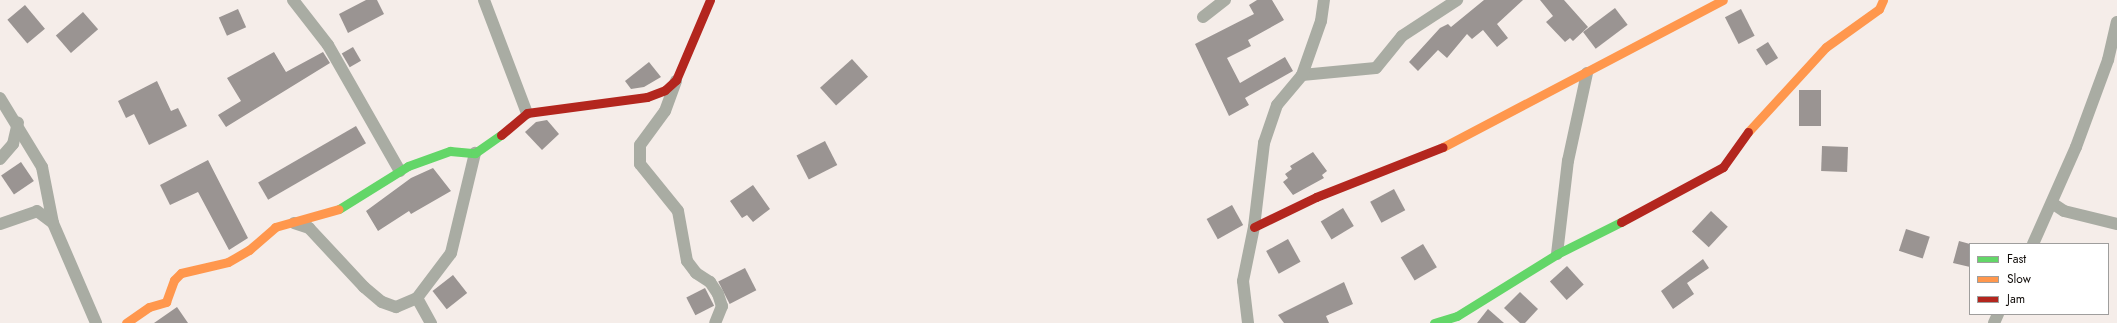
<!DOCTYPE html>
<html>
<head>
<meta charset="utf-8">
<style>
  body { margin:0 }
  #map { position:relative; width:2117px; height:323px; overflow:hidden; background:#f5ede9; font-family:Jost,sans-serif }
  div>[style] { position:absolute }
  .building>* { inset:0; background:#9a9492; transform-origin:0 0 }
  .street>* { height:12px; margin:-6px; padding:0 6px; transform-origin:6px; border-radius:6px; background:#a9aca3 }
  .fast>* { height:9px; margin:-4.5px; padding:0 4.5px; transform-origin:4.5px; border-radius:4.5px; background:#63d668 }
  .slow>* { height:9px; margin:-4.5px; padding:0 4.5px; transform-origin:4.5px; border-radius:4.5px; background:#ff974d }
  .jam>* { height:9px; margin:-4.5px; padding:0 4.5px; transform-origin:4.5px; border-radius:4.5px; background:#b3261e }
  span { translate:-50% -50%; white-space:nowrap; text-align:center; line-height:1.15; -webkit-text-stroke:4px #fff; paint-order:stroke }
  .legend { position:absolute; left:1969px; top:243px; width:140px; height:72px; box-sizing:border-box; background:#fff; border:1px solid #9f9e9d; margin:0; padding:5px 7px; list-style:none; font-size:12px; color:#100c09 }
  .legend li { display:flex; align-items:center; gap:8px; height:20px }
  .legend b { width:20px; border:1px solid #9f9e9d }
</style>
</head>
<body>
<div id="map">
  <div class="building">
    <i style="clip-path:polygon(366px 0,377px 0,384px 14px,348px 33px,339px 14px)"></i>
    <i style="clip-path:polygon(1257px 0,1272px 0,1284px 20px,1248px 40px,1251px 46px,1227px 58px,1240px 83px,1285px 57px,1293px 71px,1245px 98px,1249px 105px,1229px 116px,1195px 44px,1254px 14px,1249px 5px)"></i>
    <i style="clip-path:polygon(1484px 0,1523px 0,1497px 24px,1508px 38px,1497px 47px,1483px 30px,1472px 39px,1467px 34px,1447px 58px,1438px 50px,1418px 71px,1409px 62px,1440px 28px,1448px 24px,1451px 27px)"></i>
    <i style="clip-path:polygon(1540px 0,1564px 0,1588px 27px,1573px 41px,1570px 38px,1565px 42px,1546px 22px,1553px 16px)"></i>
    <i style="left:25px;top:5px;width:31px;height:23px;rotate:50deg"></i>
    <i style="left:1615px;top:8px;width:21px;height:40px;rotate:53deg"></i>
    <i style="left:238px;top:9px;width:20px;height:21px;rotate:66deg"></i>
    <i style="left:1741px;top:9px;width:30px;height:18px;rotate:63deg"></i>
    <i style="left:83px;top:12px;width:23px;height:36px;rotate:49deg"></i>
    <i style="left:1768px;top:42px;width:19px;height:14px;rotate:58deg"></i>
    <i style="left:353px;top:47px;width:16px;height:13px;rotate:60deg"></i>
    <i style="clip-path:polygon(274px 52px,286px 72px,323px 52px,330px 63px,226px 127px,218px 115px,241px 101px,227px 78px)"></i>
    <i style="left:852px;top:59px;width:24px;height:43px;rotate:48deg"></i>
    <i style="clip-path:polygon(649px 62px,661px 77px,644px 87px,631px 89px,625px 81px)"></i>
    <i style="clip-path:polygon(157px 81px,171px 111px,178px 108px,187px 126px,149px 145px,134px 114px,126px 118px,118px 101px)"></i>
    <i style="left:1821px;top:90px;width:36px;height:22px;rotate:90deg"></i>
    <i style="clip-path:polygon(547px 120px,559px 134px,542px 150px,525px 132px,536px 122px)"></i>
    <i style="left:356px;top:126px;width:20px;height:113px;rotate:60deg"></i>
    <i style="left:825px;top:141px;width:27px;height:32px;rotate:63deg"></i>
    <i style="left:1822px;top:146px;width:26px;height:25px;rotate:2deg"></i>
    <i style="clip-path:polygon(1313px 152px,1327px 171px,1322px 175px,1324px 178px,1293px 195px,1283px 182px,1288px 178px,1285px 174px,1292px 169px,1290px 166px)"></i>
    <i style="clip-path:polygon(208px 160px,248px 238px,229px 250px,198px 192px,170px 205px,160px 185px)"></i>
    <i style="left:21px;top:162px;width:23px;height:24px;rotate:56deg"></i>
    <i style="clip-path:polygon(433px 168px,451px 191px,411px 214px,409px 211px,378px 231px,366px 211px,411px 178px)"></i>
    <i style="clip-path:polygon(753px 185px,770px 209px,753px 222px,747px 215px,742px 218px,730px 201px)"></i>
    <i style="left:1394px;top:189px;width:24px;height:27px;rotate:62deg"></i>
    <i style="left:1232px;top:205px;width:23px;height:29px;rotate:61deg"></i>
    <i style="left:1343px;top:208px;width:21px;height:26px;rotate:59deg"></i>
    <i style="left:1711px;top:211px;width:23px;height:28px;rotate:43deg"></i>
    <i style="left:1906px;top:229px;width:25px;height:23px;rotate:18deg"></i>
    <i style="left:1288px;top:239px;width:26px;height:25px;rotate:61deg"></i>
    <i style="clip-path:polygon(1959px 241px,1970px 244px,1970px 267px,1953px 263px)"></i>
    <i style="left:1423px;top:244px;width:27px;height:26px;rotate:59deg"></i>
    <i style="clip-path:polygon(1703px 259px,1709px 268px,1687px 283px,1694px 294px,1673px 309px,1661px 291px)"></i>
    <i style="left:1567px;top:266px;width:25px;height:23px;rotate:48deg"></i>
    <i style="left:745px;top:268px;width:25px;height:30px;rotate:63deg"></i>
    <i style="left:453px;top:275px;width:23px;height:26px;rotate:52deg"></i>
    <i style="clip-path:polygon(1344px 282px,1353px 304px,1326px 316px,1329px 323px,1284px 323px,1278px 315px)"></i>
    <i style="left:705px;top:288px;width:20px;height:21px;rotate:63deg"></i>
    <i style="clip-path:polygon(1520px 292px,1538px 309px,1525px 323px,1520px 323px,1504px 308px)"></i>
    <i style="clip-path:polygon(177px 307px,188px 323px,154px 323px)"></i>
    <i style="clip-path:polygon(1488px 309px,1504px 323px,1477px 323px)"></i>
  </div>
  <div class="street">
    <i style="left:293px;top:0;width:57px;rotate:52.1deg"></i>
    <i style="left:328px;top:45px;width:145px;rotate:60.3deg"></i>
    <i style="left:484px;top:0;width:121px;rotate:69.2deg"></i>
    <i style="left:1203px;top:17px;width:28px;rotate:-38deg"></i>
    <i style="left:1302px;top:75px;width:74px;rotate:-5.4deg"></i>
    <i style="left:1376px;top:68px;width:41px;rotate:-50.9deg"></i>
    <i style="left:1402px;top:36px;width:66px;rotate:-33.2deg"></i>
    <i style="left:676px;top:81px;width:32px;rotate:110deg"></i>
    <i style="left:665px;top:111px;width:42px;rotate:126.3deg"></i>
    <i style="left:640px;top:145px;width:19px;rotate:90deg"></i>
    <i style="left:640px;top:164px;width:60px;rotate:51deg"></i>
    <i style="left:678px;top:211px;width:51px;rotate:79.8deg"></i>
    <i style="left:687px;top:261px;width:15px;rotate:53deg"></i>
    <i style="left:696px;top:273px;width:17px;rotate:33deg"></i>
    <i style="left:710px;top:282px;width:14px;rotate:56deg"></i>
    <i style="left:718px;top:294px;width:13px;rotate:72deg"></i>
    <i style="left:722px;top:306px;width:18px;rotate:112deg"></i>
    <i style="left:0;top:98px;width:81px;rotate:58.7deg"></i>
    <i style="left:42px;top:167px;width:57px;rotate:78.9deg"></i>
    <i style="left:53px;top:223px;width:109px;rotate:66.7deg"></i>
    <i style="left:0;top:159px;width:20px;rotate:-49deg"></i>
    <i style="left:13px;top:144px;width:22px;rotate:-77deg"></i>
    <i style="left:2052px;top:203px;width:14px;rotate:34deg"></i>
    <i style="left:2064px;top:211px;width:55px;rotate:13.8deg"></i>
    <i style="left:294px;top:223px;width:16px;rotate:18deg"></i>
    <i style="left:309px;top:228px;width:81px;rotate:47deg"></i>
    <i style="left:364px;top:287px;width:23px;rotate:40deg"></i>
    <i style="left:382px;top:302px;width:15px;rotate:20deg"></i>
    <i style="left:396px;top:307px;width:23px;rotate:-23deg"></i>
    <i style="left:417px;top:298px;width:56px;rotate:-52.9deg"></i>
    <i style="left:451px;top:253px;width:103px;rotate:-76.5deg"></i>
    <i style="left:0;top:224px;width:39px;rotate:-19deg"></i>
    <i style="left:37px;top:211px;width:20px;rotate:37deg"></i>
    <i style="left:2033px;top:244px;width:106px;rotate:-66.1deg"></i>
    <i style="left:2076px;top:147px;width:93px;rotate:-69.8deg"></i>
    <i style="left:2108px;top:60px;width:39px;rotate:-77deg"></i>
    <i style="left:1557px;top:254px;width:94px;rotate:-83.3deg"></i>
    <i style="left:1568px;top:161px;width:90px;rotate:-77.8deg"></i>
    <i style="left:417px;top:298px;width:29px;rotate:61deg"></i>
    <i style="left:1248px;top:323px;width:42px;rotate:-96.8deg"></i>
    <i style="left:1243px;top:281px;width:55px;rotate:-78.5deg"></i>
    <i style="left:1254px;top:227px;width:85px;rotate:-83.2deg"></i>
    <i style="left:1264px;top:143px;width:40px;rotate:-71.1deg"></i>
    <i style="left:1277px;top:105px;width:39px;rotate:-50deg"></i>
    <i style="left:1302px;top:75px;width:57px;rotate:-70.6deg"></i>
    <i style="left:1321px;top:21px;width:21px;rotate:-82deg"></i>
    <i style="left:1994px;top:323px;width:10px;rotate:-66deg"></i>
  </div>
  <div class="fast">
    <i style="left:339px;top:209px;width:81px;rotate:-31.9deg"></i>
    <i style="left:408px;top:166px;width:45px;rotate:-19.7deg"></i>
    <i style="left:450px;top:151px;width:25px;rotate:5deg"></i>
    <i style="left:475px;top:153px;width:32px;rotate:-35deg"></i>
    <i style="left:1434px;top:323px;width:24px;rotate:-17deg"></i>
    <i style="left:1457px;top:316px;width:118px;rotate:-31.8deg"></i>
    <i style="left:1557px;top:254px;width:72px;rotate:-26.6deg"></i>
  </div>
  <div class="slow">
    <i style="left:1748px;top:132px;width:115px;rotate:-47.5deg"></i>
    <i style="left:1826px;top:47px;width:65px;rotate:-35.6deg"></i>
    <i style="left:1879px;top:9px;width:10px;rotate:-66deg"></i>
    <i style="left:1443px;top:147px;width:316px;rotate:-27.7deg"></i>
    <i style="left:126px;top:323px;width:28px;rotate:-35deg"></i>
    <i style="left:149px;top:307px;width:18px;rotate:-16deg"></i>
    <i style="left:166px;top:302px;width:23px;rotate:-70deg"></i>
    <i style="left:174px;top:280px;width:10px;rotate:-45deg"></i>
    <i style="left:181px;top:273px;width:48px;rotate:-13.2deg"></i>
    <i style="left:228px;top:262px;width:24px;rotate:-30deg"></i>
    <i style="left:249px;top:250px;width:35px;rotate:-41deg"></i>
    <i style="left:275px;top:227px;width:66px;rotate:-15.7deg"></i>
  </div>
  <div class="jam">
    <i style="left:501px;top:135px;width:34px;rotate:-40deg"></i>
    <i style="left:527px;top:113px;width:121px;rotate:-7.6deg"></i>
    <i style="left:647px;top:97px;width:19px;rotate:-21deg"></i>
    <i style="left:665px;top:90px;width:15px;rotate:-42deg"></i>
    <i style="left:676px;top:80px;width:87px;rotate:-67deg"></i>
    <i style="left:1621px;top:222px;width:116px;rotate:-28.3deg"></i>
    <i style="left:1723px;top:167px;width:43px;rotate:-54.5deg"></i>
    <i style="left:1254px;top:227px;width:69px;rotate:-25.8deg"></i>
    <i style="left:1316px;top:197px;width:136px;rotate:-21.5deg"></i>
  </div>
  <ul class="legend">
  <li><b style="height:5px;background:#63d668"></b>Fast</li>
  <li><b style="height:5px;background:#ff974d"></b>Slow</li>
  <li><b style="height:5px;background:#b3261e"></b>Jam</li>
  </ul>
</div>
</body>
</html>
